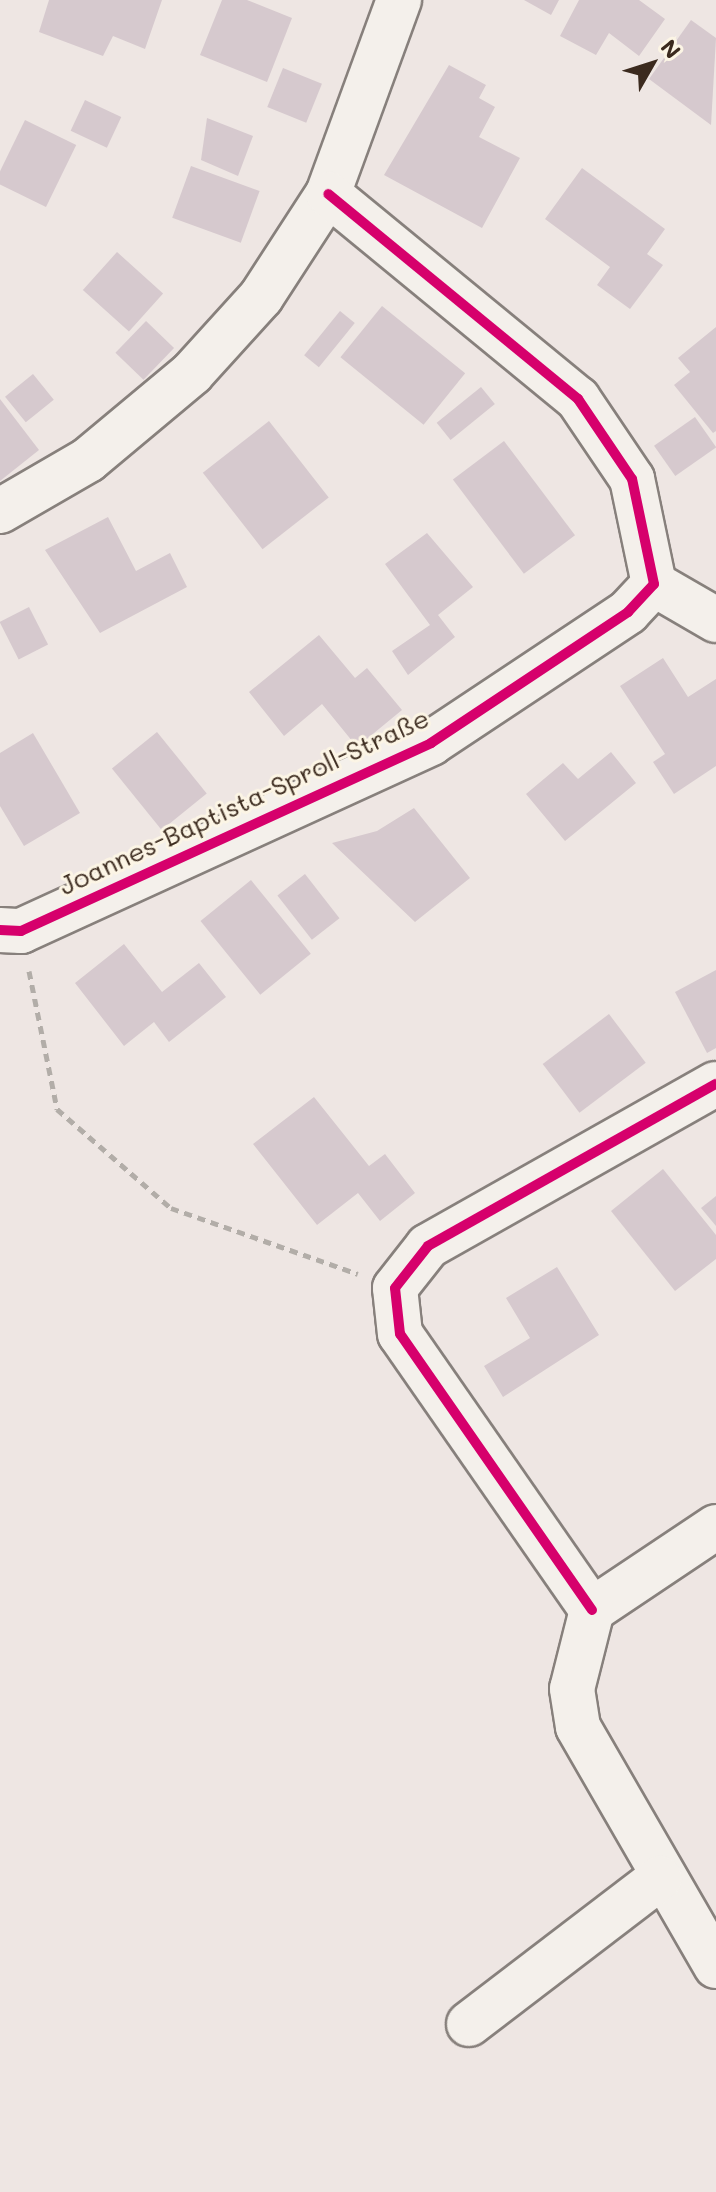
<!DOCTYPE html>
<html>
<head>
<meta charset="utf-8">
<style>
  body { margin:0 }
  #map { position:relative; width:716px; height:2192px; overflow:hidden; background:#eee6e3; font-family:Mali,sans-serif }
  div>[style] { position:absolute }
  .building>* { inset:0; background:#d6c9ce; transform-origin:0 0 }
  .path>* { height:5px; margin-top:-2.5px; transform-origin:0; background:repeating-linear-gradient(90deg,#b2ada8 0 8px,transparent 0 14px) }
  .roads { filter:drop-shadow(2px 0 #87807c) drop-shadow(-2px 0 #87807c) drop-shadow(0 2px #87807c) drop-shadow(0 -2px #87807c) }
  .minor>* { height:44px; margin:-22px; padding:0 22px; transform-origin:22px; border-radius:22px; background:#f4f0eb }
  .cycleway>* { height:10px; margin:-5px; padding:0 5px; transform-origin:5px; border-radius:5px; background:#d6006c }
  span { translate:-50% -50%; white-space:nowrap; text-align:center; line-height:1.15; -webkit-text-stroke:6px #fcf5e5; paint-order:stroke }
  .street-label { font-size:26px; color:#3b2a1e }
  .north { position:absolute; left:612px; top:24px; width:80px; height:80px; -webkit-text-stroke:6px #fcf5e5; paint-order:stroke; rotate:51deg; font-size:22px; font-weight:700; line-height:32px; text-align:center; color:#3b2a1e }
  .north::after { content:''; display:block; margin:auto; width:28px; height:36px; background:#3b2a1e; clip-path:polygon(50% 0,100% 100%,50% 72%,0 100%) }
</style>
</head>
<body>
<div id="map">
  <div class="building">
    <i style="clip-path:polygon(49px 0,162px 0,145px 49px,113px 36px,103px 56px,39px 32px)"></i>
    <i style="clip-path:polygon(222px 0,247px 0,292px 18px,267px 82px,200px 55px)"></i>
    <i style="clip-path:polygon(524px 0,559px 0,551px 15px)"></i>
    <i style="clip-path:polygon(579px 0,639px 0,665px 19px,639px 56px,609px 33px,596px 55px,560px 36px)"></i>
    <i style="clip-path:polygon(691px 20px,716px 38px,711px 125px,649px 79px)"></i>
    <i style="clip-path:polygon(449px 65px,486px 85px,479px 98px,495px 107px,479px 137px,520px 158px,482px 228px,384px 175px)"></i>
    <i style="left:283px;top:68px;width:42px;height:42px;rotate:22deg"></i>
    <i style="left:85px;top:100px;width:40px;height:34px;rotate:25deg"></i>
    <i style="clip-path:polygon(207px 118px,253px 136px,238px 176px,201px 160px)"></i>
    <i style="left:25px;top:120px;width:57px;height:69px;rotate:26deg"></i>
    <i style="left:191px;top:166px;width:73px;height:55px;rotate:20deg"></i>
    <i style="clip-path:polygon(582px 168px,665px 229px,647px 254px,663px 265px,630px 309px,597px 285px,610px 267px,545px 219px)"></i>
    <i style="left:117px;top:252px;width:62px;height:51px;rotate:42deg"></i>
    <i style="left:382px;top:306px;width:107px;height:66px;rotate:39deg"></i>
    <i style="left:340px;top:311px;width:19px;height:57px;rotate:39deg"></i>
    <i style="left:146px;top:321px;width:39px;height:44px;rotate:44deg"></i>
    <i style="clip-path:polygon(716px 327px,716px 431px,713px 433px,674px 385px,690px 372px,678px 358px)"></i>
    <i style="left:33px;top:374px;width:33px;height:36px;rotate:51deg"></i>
    <i style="left:481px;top:387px;width:22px;height:57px;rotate:51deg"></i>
    <i style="clip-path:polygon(0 399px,39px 450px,0 481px)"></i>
    <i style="left:695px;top:417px;width:37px;height:50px;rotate:55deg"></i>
    <i style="left:269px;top:421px;width:97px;height:84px;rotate:52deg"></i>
    <i style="left:504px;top:441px;width:118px;height:64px;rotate:53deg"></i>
    <i style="clip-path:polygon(108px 517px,136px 571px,170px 553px,187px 587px,100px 633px,45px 550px)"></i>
    <i style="clip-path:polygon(427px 533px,473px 587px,438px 615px,455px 637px,408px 675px,392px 651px,430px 625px,385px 564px)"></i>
    <i style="left:29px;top:607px;width:42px;height:33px;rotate:63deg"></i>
    <i style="clip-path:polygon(319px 635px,355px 678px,367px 668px,402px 710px,357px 747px,322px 704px,284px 736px,249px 692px)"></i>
    <i style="clip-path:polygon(663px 658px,688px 697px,716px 679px,716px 766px,674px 794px,653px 762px,665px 754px,620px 686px)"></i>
    <i style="left:157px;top:732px;width:79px;height:58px;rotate:51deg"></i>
    <i style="clip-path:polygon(33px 733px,80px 813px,24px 846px,0 806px,0 753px)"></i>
    <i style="clip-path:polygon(611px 752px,636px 783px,565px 841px,526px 794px,563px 763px,578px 779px)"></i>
    <i style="clip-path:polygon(414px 808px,470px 878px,415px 922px,332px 843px,377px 831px)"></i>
    <i style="left:305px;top:874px;width:56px;height:35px;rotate:52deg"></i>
    <i style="left:251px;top:880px;width:95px;height:65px;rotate:51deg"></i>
    <i style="clip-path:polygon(124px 944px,162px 992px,199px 963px,226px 997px,169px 1042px,154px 1022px,124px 1046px,75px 983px)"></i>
    <i style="clip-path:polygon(716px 970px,716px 1048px,707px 1053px,675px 992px)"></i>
    <i style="left:609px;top:1014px;width:61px;height:83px;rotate:53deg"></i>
    <i style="clip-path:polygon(314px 1097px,369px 1166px,385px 1154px,415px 1193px,380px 1221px,358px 1193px,317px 1225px,253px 1144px)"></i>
    <i style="clip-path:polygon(663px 1169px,716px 1235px,716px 1259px,675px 1291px,611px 1211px)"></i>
    <i style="clip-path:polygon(716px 1196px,716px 1226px,701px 1208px)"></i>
    <i style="clip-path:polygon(557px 1267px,599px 1335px,503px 1397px,484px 1366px,530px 1338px,506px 1298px)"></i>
  </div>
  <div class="path">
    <i style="left:29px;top:971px;width:141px;rotate:78.5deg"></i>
    <i style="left:57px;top:1109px;width:151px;rotate:41deg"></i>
    <i style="left:171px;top:1208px;width:198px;rotate:19.4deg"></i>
  </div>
  <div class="roads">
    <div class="minor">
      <i style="left:0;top:511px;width:102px;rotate:-30.1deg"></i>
      <i style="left:88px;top:460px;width:136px;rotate:-39.9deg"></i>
      <i style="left:192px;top:373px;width:103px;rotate:-47.8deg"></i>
      <i style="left:261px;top:297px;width:123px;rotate:-57deg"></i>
      <i style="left:328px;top:194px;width:207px;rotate:-69.9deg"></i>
      <i style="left:654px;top:584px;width:72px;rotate:30.1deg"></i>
      <i style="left:0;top:930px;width:21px;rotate:3deg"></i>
      <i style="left:21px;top:931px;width:451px;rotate:-24.6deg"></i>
      <i style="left:431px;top:743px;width:237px;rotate:-33.6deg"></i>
      <i style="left:628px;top:612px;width:38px;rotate:-47deg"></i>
      <i style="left:654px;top:584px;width:107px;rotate:-101.8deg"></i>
      <i style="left:632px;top:479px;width:97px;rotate:-124deg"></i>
      <i style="left:578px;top:399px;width:323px;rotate:-140.6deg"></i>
      <i style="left:716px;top:1527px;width:149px;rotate:146.2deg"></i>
      <i style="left:592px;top:1610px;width:81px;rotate:104.2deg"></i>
      <i style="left:572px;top:1689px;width:38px;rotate:81deg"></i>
      <i style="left:578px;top:1727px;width:276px;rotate:60deg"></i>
      <i style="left:592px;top:1610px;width:336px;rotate:-124.8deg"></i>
      <i style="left:400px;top:1334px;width:46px;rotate:-96.2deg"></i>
      <i style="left:395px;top:1288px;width:53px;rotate:-51.8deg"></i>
      <i style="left:428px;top:1246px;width:330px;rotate:-29.4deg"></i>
      <i style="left:469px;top:2024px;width:240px;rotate:-37.4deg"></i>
    </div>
  </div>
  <div class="cycleway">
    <i style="left:0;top:930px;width:21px;rotate:3deg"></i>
    <i style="left:21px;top:931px;width:451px;rotate:-24.6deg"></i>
    <i style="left:431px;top:743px;width:237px;rotate:-33.6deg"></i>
    <i style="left:628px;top:612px;width:38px;rotate:-47deg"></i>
    <i style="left:654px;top:584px;width:107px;rotate:-101.8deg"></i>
    <i style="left:632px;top:479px;width:97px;rotate:-124deg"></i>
    <i style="left:578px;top:399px;width:323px;rotate:-140.6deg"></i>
    <i style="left:592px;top:1610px;width:336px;rotate:-124.8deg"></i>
    <i style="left:400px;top:1334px;width:46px;rotate:-96.2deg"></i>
    <i style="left:395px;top:1288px;width:53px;rotate:-51.8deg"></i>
    <i style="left:428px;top:1246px;width:330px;rotate:-29.4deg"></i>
  </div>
  <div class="street-label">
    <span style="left:244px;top:802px;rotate:-25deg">Joannes-Baptista-Sproll-Straße</span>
  </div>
  <div class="north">N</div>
</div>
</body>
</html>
